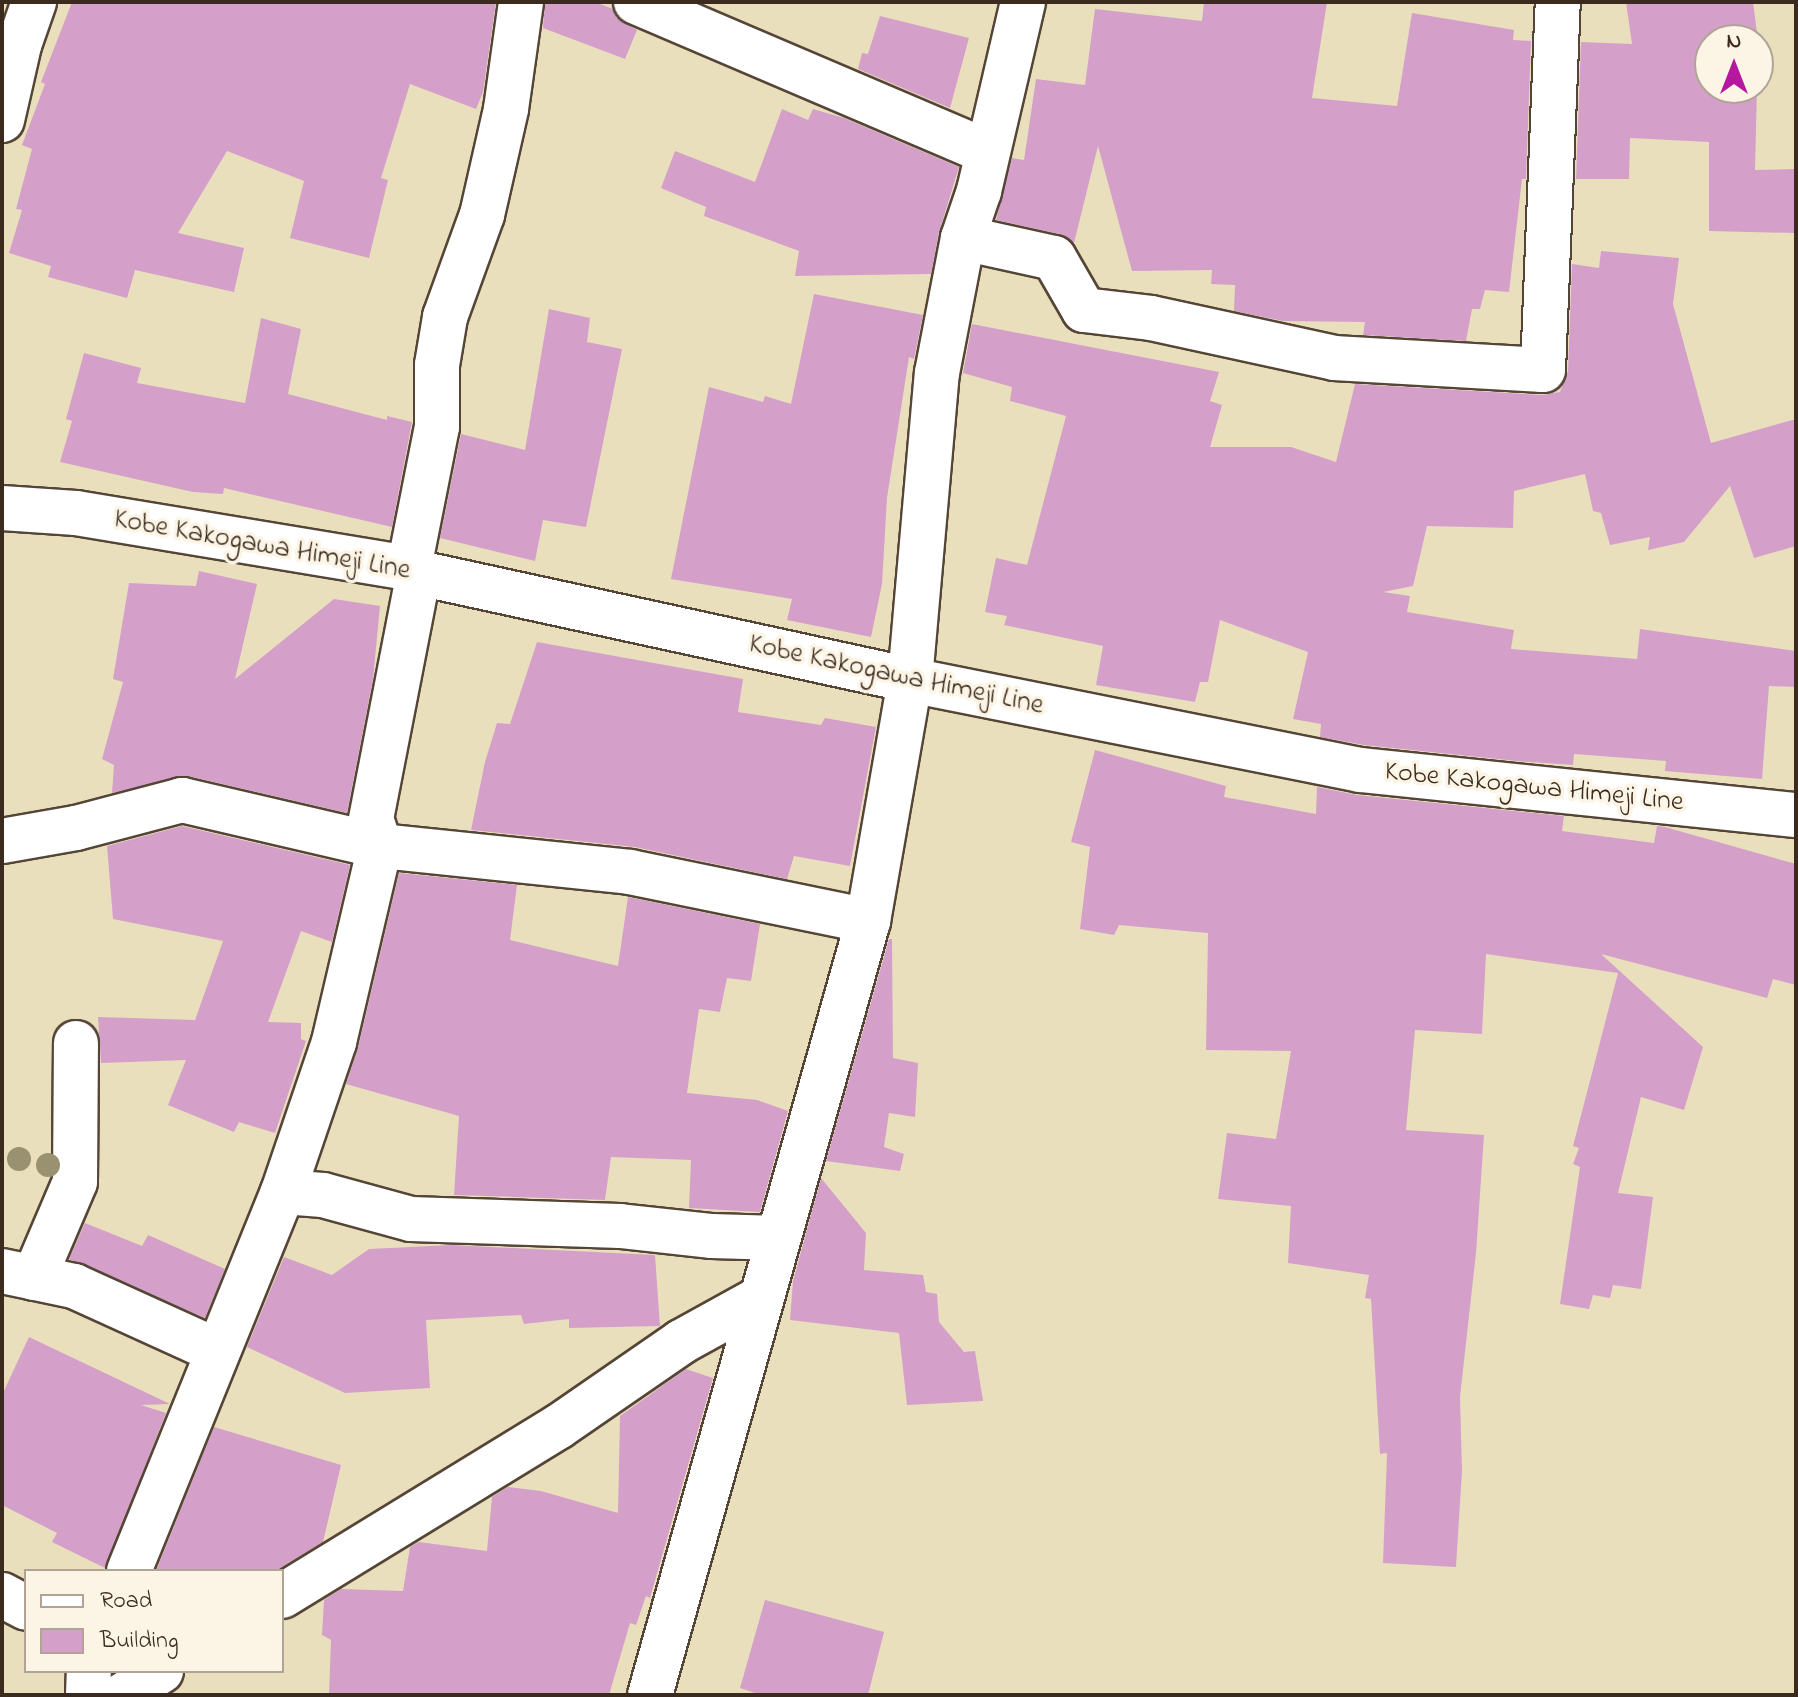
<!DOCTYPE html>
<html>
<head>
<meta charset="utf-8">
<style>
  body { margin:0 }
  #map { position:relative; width:1798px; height:1697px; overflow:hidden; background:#eadfbc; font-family:"Indie Flower",sans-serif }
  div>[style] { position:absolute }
  .building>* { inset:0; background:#d4a0ca }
  .roads { filter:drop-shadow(2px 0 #554536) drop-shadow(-2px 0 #554536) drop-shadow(0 2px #554536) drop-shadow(0 -2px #554536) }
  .minor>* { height:44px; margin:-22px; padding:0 22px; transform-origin:22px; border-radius:22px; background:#fff }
  .major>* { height:44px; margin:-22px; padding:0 22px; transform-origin:22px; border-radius:22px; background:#fff }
  .trees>* { width:24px; height:24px; margin:-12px; border-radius:50%; background:#9a9170 }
  span { translate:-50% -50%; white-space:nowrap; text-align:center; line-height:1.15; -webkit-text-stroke:7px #fcf5e5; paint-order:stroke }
  .street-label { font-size:28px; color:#3b2a1e }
  .frame { position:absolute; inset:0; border:4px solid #3b2a1e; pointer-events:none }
  .legend { position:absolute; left:24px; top:1569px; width:260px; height:104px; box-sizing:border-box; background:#fcf5e5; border:2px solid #afa495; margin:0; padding:10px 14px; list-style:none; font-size:24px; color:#3b2a1e }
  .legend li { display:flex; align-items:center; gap:16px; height:40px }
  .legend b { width:40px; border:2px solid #afa495 }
  .north { position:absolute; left:1694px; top:24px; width:80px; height:80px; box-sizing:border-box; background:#fcf5e5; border:2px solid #afa495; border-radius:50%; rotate:0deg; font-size:22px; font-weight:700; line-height:32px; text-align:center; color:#3b2a1e }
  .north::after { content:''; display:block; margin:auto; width:28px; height:36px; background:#b5179e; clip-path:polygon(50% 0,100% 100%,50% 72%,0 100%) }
</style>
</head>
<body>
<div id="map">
  <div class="building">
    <i style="clip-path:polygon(72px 2px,496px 2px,483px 92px,476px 109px,410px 84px,381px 178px,388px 180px,369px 258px,290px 238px,304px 181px,227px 151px,178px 233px,244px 248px,234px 292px,135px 270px,127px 298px,48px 277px,51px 266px,9px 253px,22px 210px,16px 209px,32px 149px,22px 145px,45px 84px,41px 82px)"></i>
    <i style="clip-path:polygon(545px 2px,595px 2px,613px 9px,617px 18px,637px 30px,625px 59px,543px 28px)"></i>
    <i style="clip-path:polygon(1204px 2px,1327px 2px,1312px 98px,1397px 106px,1412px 13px,1514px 30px,1513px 40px,1531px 41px,1526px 179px,1522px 179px,1509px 292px,1485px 290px,1480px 309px,1472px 309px,1466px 341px,1363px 335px,1365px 322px,1283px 321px,1234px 311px,1235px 285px,1211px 284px,1212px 270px,1132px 271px,1098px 146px,1074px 243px,1059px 234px,996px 220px,1012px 158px,1024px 160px,1036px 79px,1085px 85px,1095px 9px,1202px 21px)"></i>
    <i style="clip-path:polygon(1626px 2px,1753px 2px,1758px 40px,1710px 40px,1710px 88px,1757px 88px,1755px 170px,1796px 169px,1796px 233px,1709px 231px,1709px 142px,1630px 138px,1629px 179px,1576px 179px,1581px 42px,1632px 44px)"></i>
    <i style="clip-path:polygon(880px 16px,969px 38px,950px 108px,858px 69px,862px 53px,868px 54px)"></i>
    <i style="clip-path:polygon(782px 109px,808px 120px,813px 109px,844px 118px,959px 167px,939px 232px,931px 274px,795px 276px,799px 251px,704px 216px,706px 207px,661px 188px,675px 151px,755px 182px)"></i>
    <i style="clip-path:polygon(1601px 251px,1679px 258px,1673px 304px,1711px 443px,1796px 419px,1796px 546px,1754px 558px,1730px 486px,1684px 542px,1648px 550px,1650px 537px,1610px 545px,1601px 513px,1593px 511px,1585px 474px,1514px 491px,1513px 528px,1427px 526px,1413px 586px,1383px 592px,1410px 596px,1407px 612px,1514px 630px,1511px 649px,1637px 659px,1640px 629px,1796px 651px,1796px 687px,1769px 686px,1762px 779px,1665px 771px,1666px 761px,1574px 754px,1573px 765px,1517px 761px,1364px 745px,1320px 737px,1321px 724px,1293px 719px,1308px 652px,1220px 620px,1208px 682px,1200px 682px,1195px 702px,1096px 685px,1103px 646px,1004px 625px,1007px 616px,985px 612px,996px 558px,1027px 565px,1066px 416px,1010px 401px,1012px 387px,963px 373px,972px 324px,1219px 372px,1210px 401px,1222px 405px,1210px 447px,1291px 447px,1336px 462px,1355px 384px,1542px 395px,1560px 392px,1568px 371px,1572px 264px,1599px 268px)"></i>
    <i style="clip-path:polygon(814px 294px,923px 315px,914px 359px,909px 357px,887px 498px,882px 584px,871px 637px,787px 620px,792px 599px,671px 579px,709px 387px,763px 402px,765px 396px,791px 404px)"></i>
    <i style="clip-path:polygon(549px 309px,590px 318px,587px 342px,622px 349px,586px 527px,543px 520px,535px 561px,440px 538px,461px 434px,525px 450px)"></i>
    <i style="clip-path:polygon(261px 318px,301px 329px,288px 394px,387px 420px,387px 416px,412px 422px,392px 527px,224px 488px,223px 494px,193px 492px,60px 462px,72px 421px,66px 419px,84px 353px,141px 368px,137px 383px,245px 403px)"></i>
    <i style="clip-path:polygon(199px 571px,257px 584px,235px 679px,334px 599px,380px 606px,373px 679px,347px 813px,188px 776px,112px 793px,114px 765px,102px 759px,123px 682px,113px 679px,129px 583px,196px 586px)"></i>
    <i style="clip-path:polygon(537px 642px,743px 679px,738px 712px,821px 725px,825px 718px,876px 727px,850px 866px,794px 856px,787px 879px,635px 847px,471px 830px,485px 762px,497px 723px,510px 724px)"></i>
    <i style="clip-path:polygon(1095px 750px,1226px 786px,1224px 797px,1316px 814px,1317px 787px,1357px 795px,1564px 816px,1562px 831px,1654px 843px,1657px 826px,1665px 827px,1796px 864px,1796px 985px,1773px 979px,1767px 998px,1601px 954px,1703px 1047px,1684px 1110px,1641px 1097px,1618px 1193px,1653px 1197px,1641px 1289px,1613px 1285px,1610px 1298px,1593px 1295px,1589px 1309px,1560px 1304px,1580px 1167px,1573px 1164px,1579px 1148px,1573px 1146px,1618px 973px,1486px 954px,1482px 1034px,1415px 1030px,1406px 1130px,1484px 1135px,1476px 1253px,1460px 1397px,1462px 1471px,1456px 1567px,1383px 1563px,1387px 1453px,1380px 1454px,1371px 1299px,1365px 1298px,1369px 1275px,1288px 1263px,1291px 1206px,1218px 1199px,1227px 1133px,1276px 1139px,1291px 1051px,1206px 1050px,1208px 933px,1119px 925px,1114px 935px,1080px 929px,1090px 847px,1071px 842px)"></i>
    <i style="clip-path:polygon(182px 826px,350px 865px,332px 942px,301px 931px,268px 1022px,301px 1023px,301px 1039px,306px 1041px,275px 1133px,239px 1122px,234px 1132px,168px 1105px,186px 1060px,101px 1063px,98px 1017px,195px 1020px,223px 941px,113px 919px,107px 846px)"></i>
    <i style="clip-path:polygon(399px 873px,517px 885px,510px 940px,618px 966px,628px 897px,760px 924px,751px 981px,727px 978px,720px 1012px,699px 1009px,687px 1093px,757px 1100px,788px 1111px,760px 1212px,689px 1208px,691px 1160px,611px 1157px,605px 1200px,454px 1195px,459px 1116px,346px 1084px,358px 1048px)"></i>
    <i style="clip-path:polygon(889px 939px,892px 939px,893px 1058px,918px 1063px,915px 1117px,889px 1113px,884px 1147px,904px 1154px,900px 1171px,826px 1161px)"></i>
    <i style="clip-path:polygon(821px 1178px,866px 1233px,864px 1270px,923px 1275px,926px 1292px,937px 1294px,939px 1322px,964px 1352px,975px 1351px,983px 1401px,907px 1405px,899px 1333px,790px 1320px,793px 1281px)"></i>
    <i style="clip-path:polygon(85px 1223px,142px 1246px,148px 1235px,225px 1269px,205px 1318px,69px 1259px)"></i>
    <i style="clip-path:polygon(451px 1245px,655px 1255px,660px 1326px,569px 1328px,569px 1319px,524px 1324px,521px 1315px,426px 1320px,430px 1388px,345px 1393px,247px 1347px,284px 1257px,332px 1275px,369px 1249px)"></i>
    <i style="clip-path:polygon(29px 1337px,170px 1404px,141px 1405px,166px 1413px,105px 1568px,52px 1542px,57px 1533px,2px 1505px,2px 1395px)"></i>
    <i style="clip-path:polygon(686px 1369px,713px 1378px,650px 1598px,646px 1596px,636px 1625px,630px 1623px,609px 1695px,329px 1695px,331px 1640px,322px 1635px,324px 1600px,341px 1589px,403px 1591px,410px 1547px,419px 1542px,487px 1551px,492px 1497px,508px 1487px,541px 1491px,618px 1513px,620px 1416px)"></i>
    <i style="clip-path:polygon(214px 1427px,341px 1465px,323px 1542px,275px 1571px,156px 1571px)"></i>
    <i style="clip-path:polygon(765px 1600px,884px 1632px,868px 1695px,761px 1695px,740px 1688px)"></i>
  </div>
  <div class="roads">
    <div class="minor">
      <i style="left:636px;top:2px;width:380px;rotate:23.1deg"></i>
      <i style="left:2px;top:120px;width:77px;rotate:-77.2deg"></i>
      <i style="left:19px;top:45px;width:46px;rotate:-70.8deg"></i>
      <i style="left:963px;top:238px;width:93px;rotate:12.4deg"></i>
      <i style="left:1054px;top:258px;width:60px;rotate:60deg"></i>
      <i style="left:1084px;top:310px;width:67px;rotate:6.8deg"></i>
      <i style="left:1151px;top:318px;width:187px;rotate:12.3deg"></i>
      <i style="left:1334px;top:358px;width:209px;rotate:3.3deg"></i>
      <i style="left:1543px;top:370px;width:368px;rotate:-87.7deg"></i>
      <i style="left:409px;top:568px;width:144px;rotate:-78.8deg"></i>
      <i style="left:437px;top:427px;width:62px;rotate:-90deg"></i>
      <i style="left:437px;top:365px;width:49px;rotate:-80.5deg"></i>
      <i style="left:445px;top:317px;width:109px;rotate:-70.1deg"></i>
      <i style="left:482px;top:215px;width:109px;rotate:-77.2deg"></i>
      <i style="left:506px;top:109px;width:108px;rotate:-82deg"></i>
      <i style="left:2px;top:841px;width:75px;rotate:-10deg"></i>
      <i style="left:76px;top:828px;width:110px;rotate:-14.8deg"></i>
      <i style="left:182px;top:800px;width:203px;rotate:13.1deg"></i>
      <i style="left:380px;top:846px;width:251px;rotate:5.9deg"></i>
      <i style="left:630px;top:872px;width:243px;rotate:11.6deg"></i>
      <i style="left:283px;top:1192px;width:40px;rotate:4.3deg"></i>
      <i style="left:323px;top:1195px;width:91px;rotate:15.3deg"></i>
      <i style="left:411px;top:1219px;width:209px;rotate:1.9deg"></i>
      <i style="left:620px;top:1226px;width:93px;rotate:6.2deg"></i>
      <i style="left:712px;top:1236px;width:65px;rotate:1.8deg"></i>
      <i style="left:2px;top:1271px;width:74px;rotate:11.8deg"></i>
      <i style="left:74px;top:1286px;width:157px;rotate:24.4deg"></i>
      <i style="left:34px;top:1278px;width:104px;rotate:-66.9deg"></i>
      <i style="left:75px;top:1182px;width:139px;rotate:-89.6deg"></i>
      <i style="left:129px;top:1571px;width:409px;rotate:-67.9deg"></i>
      <i style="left:283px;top:1192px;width:158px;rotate:-71.2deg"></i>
      <i style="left:334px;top:1042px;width:201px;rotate:-76.8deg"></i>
      <i style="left:380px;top:846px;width:28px;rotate:-108deg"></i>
      <i style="left:371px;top:819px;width:251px;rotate:-79deg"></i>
      <i style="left:2px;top:1595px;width:27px;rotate:28deg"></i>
      <i style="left:282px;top:1596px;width:324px;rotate:-31.5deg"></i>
      <i style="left:558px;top:1427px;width:150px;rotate:-34.6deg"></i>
      <i style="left:681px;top:1342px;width:89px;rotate:-28.9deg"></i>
      <i style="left:88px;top:1695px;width:24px;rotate:-88deg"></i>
      <i style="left:123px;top:1695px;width:45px;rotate:-32.3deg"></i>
      <i style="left:650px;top:1695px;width:804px;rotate:-74.27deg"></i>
      <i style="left:868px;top:921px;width:245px;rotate:-80.1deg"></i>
      <i style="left:910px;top:680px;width:308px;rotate:-85deg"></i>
      <i style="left:937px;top:373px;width:137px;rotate:-79.1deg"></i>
      <i style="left:963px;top:238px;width:50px;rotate:-71.2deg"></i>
      <i style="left:979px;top:191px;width:194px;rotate:-76.9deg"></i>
    </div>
    <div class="major">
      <i style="left:2px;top:508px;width:74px;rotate:3.9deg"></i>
      <i style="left:76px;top:513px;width:338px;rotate:9.4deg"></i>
      <i style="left:409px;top:568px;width:11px;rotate:27deg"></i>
      <i style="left:419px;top:573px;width:503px;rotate:12.29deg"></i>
      <i style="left:910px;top:680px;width:459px;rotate:11.3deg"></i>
      <i style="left:1360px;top:770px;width:438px;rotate:5.9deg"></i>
    </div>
  </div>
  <div class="trees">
    <i style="left:19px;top:1159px"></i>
    <i style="left:48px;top:1165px"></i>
  </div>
  <div class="street-label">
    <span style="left:262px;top:546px;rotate:10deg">Kobe Kakogawa Himeji Line</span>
    <span style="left:896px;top:676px;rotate:12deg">Kobe Kakogawa Himeji Line</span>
    <span style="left:1534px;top:788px;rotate:6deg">Kobe Kakogawa Himeji Line</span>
  </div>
  <div class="frame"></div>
  <ul class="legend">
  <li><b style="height:10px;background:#fff"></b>Road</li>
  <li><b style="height:22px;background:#d4a0ca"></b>Building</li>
  </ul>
  <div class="north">N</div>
</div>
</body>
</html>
